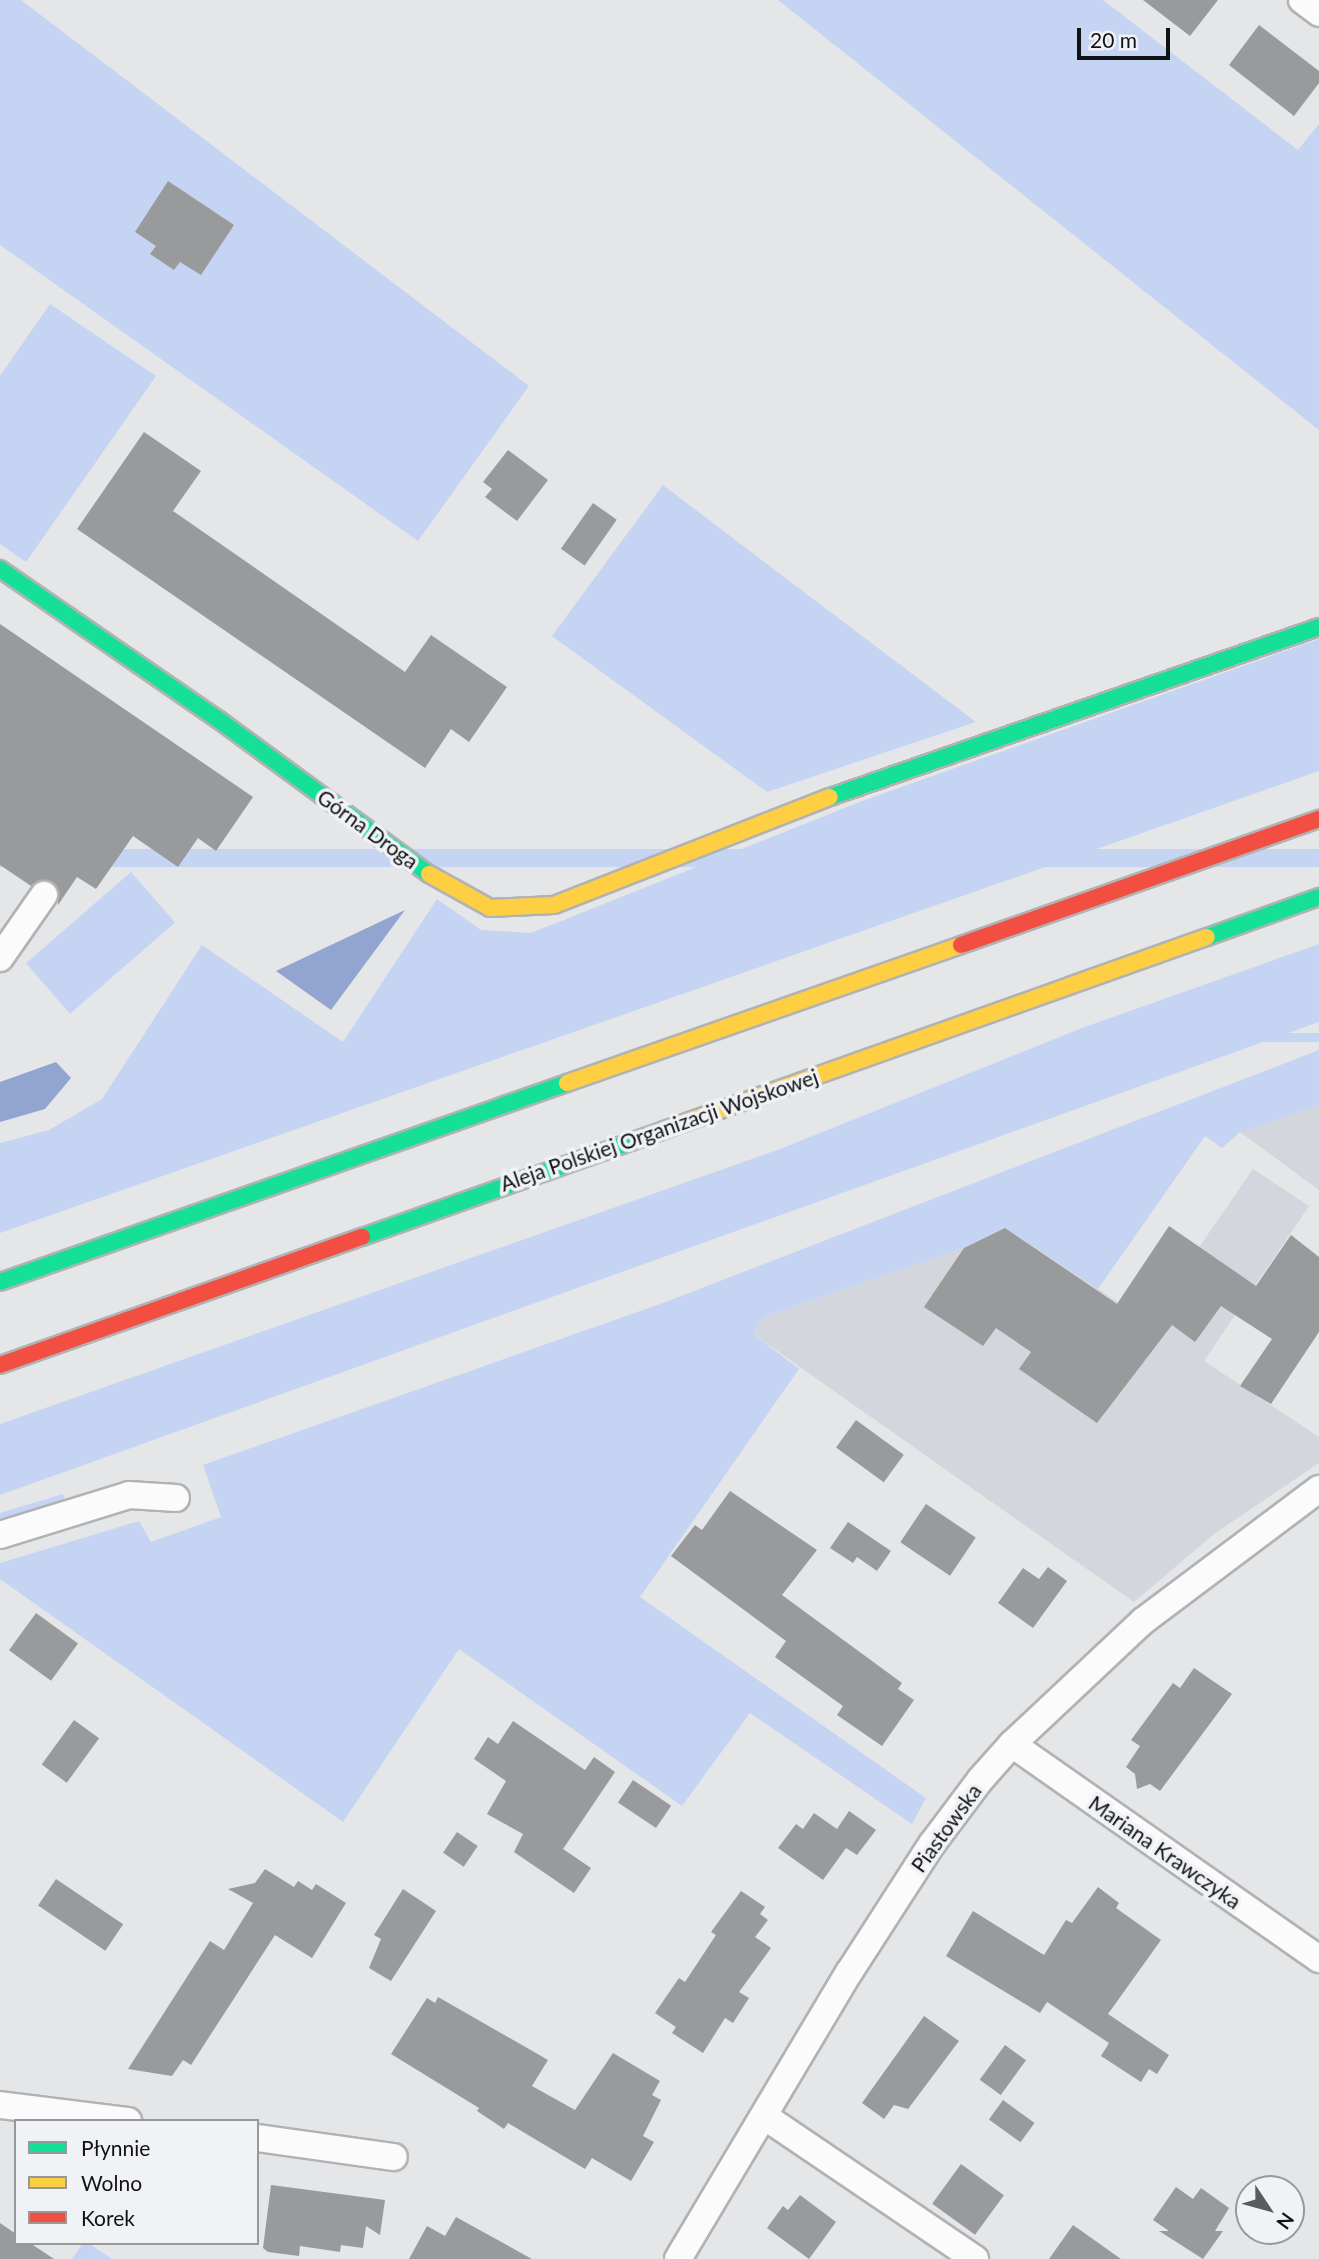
<!DOCTYPE html>
<html>
<head>
<meta charset="utf-8">
<style>
  body { margin:0 }
  #map { position:relative; width:1319px; height:2259px; overflow:hidden; background:#e4e6e8; font-family:Lato,sans-serif }
  div>[style] { position:absolute }
  .built>* { inset:0; background:#d3d6dd }
  .green>* { inset:0; background:#c6d4f4; transform-origin:0 0 }
  .water>* { inset:0; background:#92a5d0 }
  .building>* { inset:0; background:#999a9c; transform-origin:0 0 }
  .roads { filter:drop-shadow(2px 0 #b1b2b4) drop-shadow(-2px 0 #b1b2b4) drop-shadow(0 2px #b1b2b4) drop-shadow(0 -2px #b1b2b4) }
  .street>* { height:26px; margin:-13px; padding:0 13px; transform-origin:13px; border-radius:13px; background:#fbfbfc }
  .fast>* { height:16px; margin:-8px; padding:0 8px; transform-origin:8px; border-radius:8px; background:#16e098 }
  .slow>* { height:16px; margin:-8px; padding:0 8px; transform-origin:8px; border-radius:8px; background:#ffcf43 }
  .jam>* { height:16px; margin:-8px; padding:0 8px; transform-origin:8px; border-radius:8px; background:#f24e42 }
  span { translate:-50% -50%; white-space:nowrap; text-align:center; line-height:1.15; -webkit-text-stroke:7px #f0f2f6; paint-order:stroke }
  .street-label { font-size:21px; color:#111213 }
  .legend { position:absolute; left:14px; top:2119px; width:245px; height:126px; box-sizing:border-box; background:#f0f2f6; border:2px solid #97989b; margin:0; padding:9px 12px; list-style:none; font-size:21px; color:#111213 }
  .legend li { display:flex; align-items:center; gap:14px; height:35px }
  .legend b { width:35px; border:2px solid #97989b }
  .north { position:absolute; left:1235px; top:2175px; width:70px; height:70px; box-sizing:border-box; background:#f0f2f6; border:2px solid #97989b; border-radius:50%; rotate:126deg; font-size:19px; font-weight:700; line-height:28px; text-align:center; color:#111213 }
  .north::after { content:''; display:block; margin:auto; width:24px; height:32px; background:#5b5c5e; clip-path:polygon(50% 0,100% 100%,50% 72%,0 100%) }
  .scale { position:absolute; left:1077px; top:28px; width:93px; height:32px; box-sizing:border-box; border:4px solid #111213; border-top:0; padding-left:9px; font-size:21px; line-height:24px; white-space:nowrap; color:#111213; -webkit-text-stroke:5px #f0f2f6; paint-order:stroke }
</style>
</head>
<body>
<div id="map">
  <div class="built">
    <i style="clip-path:polygon(1319px 1105px,1319px 1190px,1240px 1132px)"></i>
    <i style="clip-path:polygon(1253px 1169px,1309px 1206px,1204px 1361px,1319px 1437px,1319px 1463px,1214px 1534px,1134px 1602px,753px 1334px,763px 1317px,964px 1248px,1005px 1228px,1121px 1304px,1189px 1262px)"></i>
  </div>
  <div class="green">
    <i style="clip-path:polygon(0 0,21px 0,529px 386px,418px 541px,0 245px)"></i>
    <i style="clip-path:polygon(778px 0,1103px 0,1298px 150px,1319px 124px,1319px 430px)"></i>
    <i style="clip-path:polygon(50px 304px,156px 376px,26px 562px,0 544px,0 376px)"></i>
    <i style="clip-path:polygon(663px 485px,784px 577px,976px 722px,767px 792px,552px 636px)"></i>
    <i style="clip-path:polygon(1319px 639px,1319px 771px,0 1233px,0 1143px,49px 1130px,102px 1099px,202px 945px,343px 1042px,437px 899px,481px 930px,531px 933px,862px 801px)"></i>
    <i style="left:1319px;top:849px;width:18px;height:1398px;rotate:90deg"></i>
    <i style="left:131px;top:872px;width:67px;height:139px;rotate:49deg"></i>
    <i style="clip-path:polygon(1319px 944px,1319px 1022px,0 1495px,0 1424px,780px 1149px,1082px 1028px)"></i>
    <i style="left:1319px;top:1033px;width:9px;height:163px;rotate:90deg"></i>
    <i style="clip-path:polygon(1319px 1050px,1319px 1105px,1240px 1132px,1222px 1148px,1205px 1136px,1098px 1289px,1005px 1228px,964px 1248px,763px 1317px,753px 1334px,799px 1369px,640px 1597px,926px 1798px,912px 1824px,750px 1713px,682px 1806px,459px 1649px,343px 1822px,0 1579px,0 1563px,139px 1521px,151px 1542px,221px 1517px,203px 1465px,663px 1303px)"></i>
    <i style="clip-path:polygon(63px 1494px,65px 1500px,0 1521px,0 1513px)"></i>
    <i style="clip-path:polygon(83px 2243px,88px 2243px,112px 2259px,72px 2259px)"></i>
  </div>
  <div class="water">
    <i style="clip-path:polygon(405px 910px,331px 1010px,276px 971px)"></i>
    <i style="clip-path:polygon(56px 1062px,71px 1078px,45px 1109px,0 1122px,0 1082px)"></i>
  </div>
  <div class="building">
    <i style="clip-path:polygon(1143px 0,1218px 0,1190px 36px)"></i>
    <i style="clip-path:polygon(1259px 25px,1319px 71px,1319px 83px,1294px 116px,1229px 65px)"></i>
    <i style="clip-path:polygon(168px 181px,234px 225px,201px 275px,180px 262px,174px 270px,150px 254px,156px 246px,135px 232px)"></i>
    <i style="clip-path:polygon(144px 432px,201px 471px,173px 511px,405px 672px,431px 635px,507px 687px,469px 742px,451px 729px,425px 768px,77px 529px)"></i>
    <i style="clip-path:polygon(508px 450px,548px 480px,517px 521px,485px 497px,492px 489px,483px 482px)"></i>
    <i style="left:593px;top:503px;width:29px;height:56px;rotate:35deg"></i>
    <i style="clip-path:polygon(0 624px,253px 797px,216px 851px,198px 838px,178px 867px,133px 836px,96px 889px,77px 877px,58px 905px,58px 889px,52px 882px,38px 881px,31px 886px,0 865px)"></i>
    <i style="clip-path:polygon(1169px 1226px,1256px 1286px,1291px 1235px,1319px 1257px,1319px 1332px,1271px 1404px,1240px 1386px,1272px 1339px,1221px 1306px,1195px 1342px,1172px 1325px,1097px 1423px,1019px 1369px,1031px 1352px,996px 1328px,983px 1346px,924px 1307px,964px 1248px,1005px 1228px,1117px 1304px)"></i>
    <i style="left:856px;top:1420px;width:59px;height:34px;rotate:36deg"></i>
    <i style="clip-path:polygon(730px 1491px,817px 1550px,782px 1595px,902px 1683px,898px 1689px,914px 1700px,882px 1746px,837px 1715px,843px 1706px,775px 1657px,786px 1641px,671px 1556px,695px 1525px,702px 1530px)"></i>
    <i style="left:926px;top:1504px;width:60px;height:46px;rotate:34deg"></i>
    <i style="clip-path:polygon(848px 1522px,891px 1551px,877px 1571px,857px 1557px,853px 1563px,830px 1548px)"></i>
    <i style="clip-path:polygon(1048px 1567px,1067px 1581px,1033px 1628px,998px 1603px,1023px 1568px,1039px 1579px)"></i>
    <i style="left:36px;top:1613px;width:52px;height:46px;rotate:36deg"></i>
    <i style="clip-path:polygon(1194px 1668px,1232px 1694px,1160px 1791px,1150px 1784px,1137px 1789px,1135px 1774px,1126px 1767px,1140px 1746px,1131px 1740px,1173px 1683px,1180px 1688px)"></i>
    <i style="left:74px;top:1720px;width:31px;height:55px;rotate:36deg"></i>
    <i style="clip-path:polygon(513px 1721px,585px 1770px,594px 1757px,615px 1772px,563px 1849px,591px 1868px,574px 1893px,514px 1852px,523px 1834px,487px 1814px,506px 1781px,474px 1759px,488px 1737px,498px 1744px)"></i>
    <i style="left:633px;top:1780px;width:46px;height:27px;rotate:34deg"></i>
    <i style="clip-path:polygon(849px 1811px,876px 1830px,857px 1855px,846px 1848px,823px 1880px,778px 1848px,796px 1824px,803px 1829px,814px 1813px,837px 1829px)"></i>
    <i style="left:457px;top:1832px;width:25px;height:25px;rotate:34deg"></i>
    <i style="clip-path:polygon(265px 1869px,294px 1887px,298px 1881px,312px 1890px,316px 1884px,346px 1903px,312px 1958px,275px 1935px,191px 2065px,183px 2060px,172px 2076px,128px 2069px,210px 1941px,224px 1950px,253px 1903px,228px 1889px,255px 1883px)"></i>
    <i style="left:56px;top:1879px;width:81px;height:32px;rotate:34deg"></i>
    <i style="clip-path:polygon(1098px 1887px,1119px 1903px,1116px 1908px,1161px 1940px,1108px 2014px,1169px 2055px,1157px 2074px,1149px 2069px,1141px 2082px,1101px 2056px,1109px 2043px,1047px 2002px,1040px 2013px,946px 1956px,973px 1911px,1044px 1955px,1066px 1920px,1072px 1923px)"></i>
    <i style="clip-path:polygon(403px 1889px,436px 1911px,391px 1981px,369px 1968px,381px 1939px,374px 1935px)"></i>
    <i style="clip-path:polygon(741px 1891px,765px 1907px,760px 1914px,768px 1920px,755px 1937px,771px 1948px,739px 1992px,749px 1998px,733px 2023px,725px 2018px,703px 2053px,672px 2033px,676px 2027px,655px 2013px,679px 1978px,685px 1982px,716px 1935px,711px 1932px)"></i>
    <i style="clip-path:polygon(438px 1997px,548px 2060px,532px 2086px,575px 2110px,613px 2053px,660px 2081px,652px 2095px,661px 2100px,643px 2136px,654px 2142px,631px 2181px,592px 2158px,585px 2169px,508px 2123px,504px 2129px,477px 2111px,479px 2108px,391px 2054px,427px 1998px,435px 2003px)"></i>
    <i style="clip-path:polygon(924px 2016px,959px 2041px,908px 2109px,894px 2105px,884px 2119px,862px 2103px)"></i>
    <i style="left:1005px;top:2045px;width:26px;height:43px;rotate:36deg"></i>
    <i style="left:1003px;top:2100px;width:39px;height:24px;rotate:36deg"></i>
    <i style="left:961px;top:2164px;width:53px;height:49px;rotate:36deg"></i>
    <i style="clip-path:polygon(271px 2185px,385px 2200px,380px 2235px,366px 2226px,363px 2248px,341px 2245px,340px 2252px,300px 2246px,299px 2256px,268px 2252px,263px 2248px)"></i>
    <i style="clip-path:polygon(1176px 2187px,1193px 2199px,1201px 2188px,1229px 2208px,1215px 2231px,1223px 2231px,1203px 2259px,1159px 2231px,1169px 2231px,1153px 2220px)"></i>
    <i style="clip-path:polygon(800px 2195px,836px 2222px,809px 2259px,767px 2228px,783px 2206px,788px 2210px)"></i>
    <i style="clip-path:polygon(456px 2217px,532px 2259px,409px 2259px,427px 2226px,445px 2236px)"></i>
    <i style="clip-path:polygon(0 2223px,16px 2234px,16px 2243px,30px 2243px,54px 2259px,0 2259px)"></i>
    <i style="clip-path:polygon(1073px 2225px,1121px 2259px,1049px 2259px)"></i>
  </div>
  <div class="roads">
    <div class="street">
      <i style="left:1302px;top:0;width:21px;rotate:37deg"></i>
      <i style="left:0;top:958px;width:77px;rotate:-55.1deg"></i>
      <i style="left:0;top:1535px;width:135px;rotate:-17.2deg"></i>
      <i style="left:129px;top:1495px;width:47px;rotate:3.7deg"></i>
      <i style="left:1012px;top:1744px;width:375px;rotate:35deg"></i>
      <i style="left:0;top:2105px;width:129px;rotate:7.1deg"></i>
      <i style="left:764px;top:2116px;width:255px;rotate:34.1deg"></i>
      <i style="left:257px;top:2138px;width:138px;rotate:7.9deg"></i>
      <i style="left:678px;top:2259px;width:335px;rotate:-59.2deg"></i>
      <i style="left:850px;top:1971px;width:151px;rotate:-57.2deg"></i>
      <i style="left:932px;top:1844px;width:80px;rotate:-53.1deg"></i>
      <i style="left:980px;top:1780px;width:48px;rotate:-48.4deg"></i>
      <i style="left:1012px;top:1744px;width:180px;rotate:-43.2deg"></i>
      <i style="left:1143px;top:1621px;width:220px;rotate:-36.9deg"></i>
    </div>
    <div class="fast">
      <i style="left:0;top:569px;width:266px;rotate:34.6deg"></i>
      <i style="left:219px;top:720px;width:260px;rotate:36.3deg"></i>
      <i style="left:830px;top:797px;width:518px;rotate:-19.17deg"></i>
      <i style="left:1207px;top:937px;width:119px;rotate:-19.7deg"></i>
      <i style="left:362px;top:1237px;width:320px;rotate:-19.5deg"></i>
      <i style="left:0;top:1282px;width:601px;rotate:-19.34deg"></i>
    </div>
    <div class="slow">
      <i style="left:429px;top:874px;width:70px;rotate:29.1deg"></i>
      <i style="left:490px;top:908px;width:64px;rotate:-2.7deg"></i>
      <i style="left:554px;top:905px;width:296px;rotate:-21.4deg"></i>
      <i style="left:567px;top:1083px;width:417px;rotate:-19.3deg"></i>
      <i style="left:664px;top:1130px;width:576px;rotate:-19.57deg"></i>
    </div>
    <div class="jam">
      <i style="left:961px;top:945px;width:380px;rotate:-19.4deg"></i>
      <i style="left:0;top:1365px;width:384px;rotate:-19.5deg"></i>
    </div>
  </div>
  <div class="street-label">
    <span style="left:368px;top:829px;rotate:36deg">Górna Droga</span>
    <span style="left:659px;top:1130px;rotate:-19deg">Aleja Polskiej Organizacji Wojskowej</span>
    <span style="left:946px;top:1828px;rotate:-54deg">Piastowska</span>
    <span style="left:1165px;top:1852px;rotate:35deg">Mariana Krawczyka</span>
  </div>
  <ul class="legend">
  <li><b style="height:9px;background:#16e098"></b>Płynnie</li>
  <li><b style="height:9px;background:#ffcf43"></b>Wolno</li>
  <li><b style="height:9px;background:#f24e42"></b>Korek</li>
  </ul>
  <div class="north">N</div>
  <div class="scale">20 m</div>
</div>
</body>
</html>
